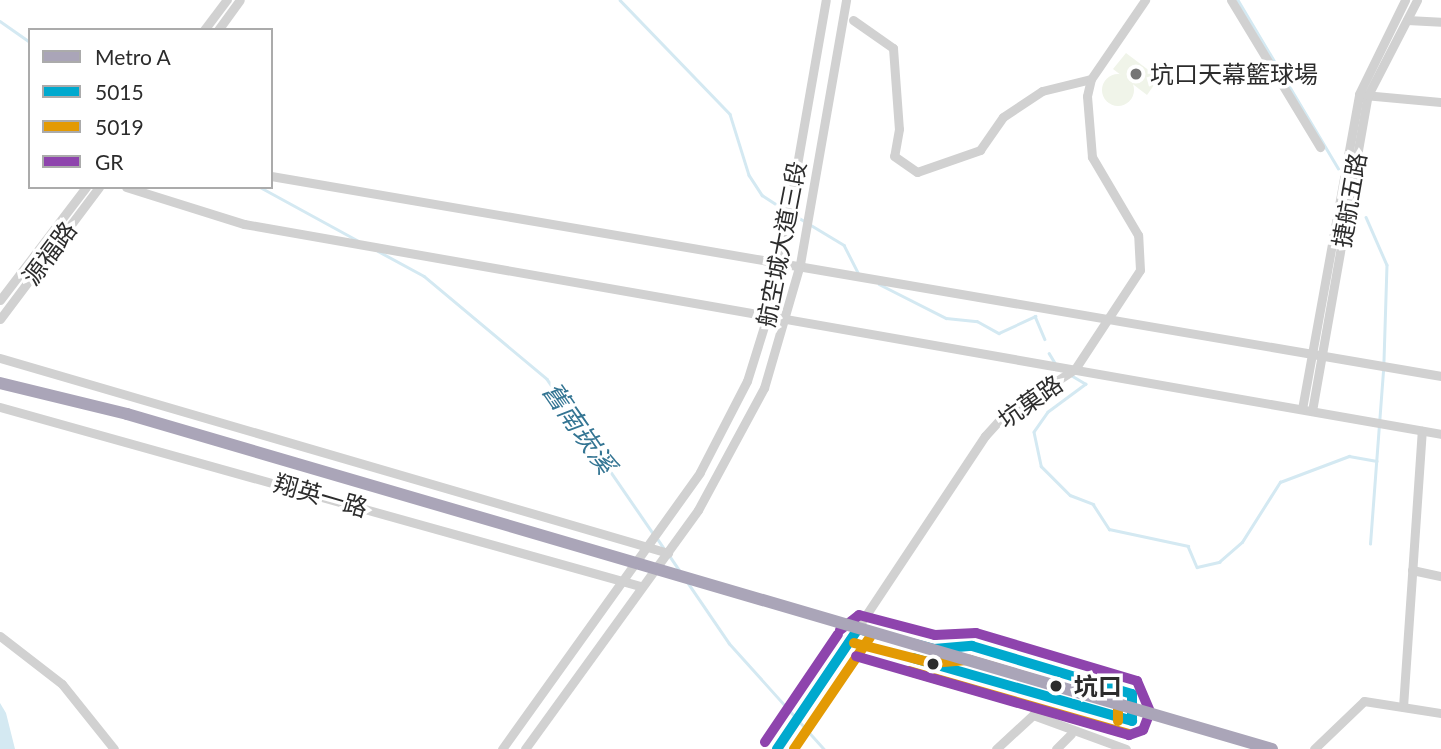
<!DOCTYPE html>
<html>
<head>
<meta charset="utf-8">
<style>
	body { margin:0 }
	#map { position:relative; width:1441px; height:749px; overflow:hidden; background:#fff; font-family:Lato,"Noto Sans TC",sans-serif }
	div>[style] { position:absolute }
	.green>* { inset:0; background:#f0f4e9 }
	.round { border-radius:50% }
	.water>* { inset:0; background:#d4e9f2 }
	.stream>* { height:2.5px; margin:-1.25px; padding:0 1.25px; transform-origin:1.25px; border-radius:1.25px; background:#d4e9f2 }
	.minor>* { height:9px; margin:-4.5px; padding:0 4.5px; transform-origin:4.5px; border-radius:4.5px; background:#d1d1d1 }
	.bus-1>* { height:10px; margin:-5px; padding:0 5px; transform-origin:5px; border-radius:5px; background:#00a9ce }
	.bus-2>* { height:10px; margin:-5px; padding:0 5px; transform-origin:5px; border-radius:5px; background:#e39a04 }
	.bus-3>* { height:10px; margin:-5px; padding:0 5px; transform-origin:5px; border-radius:5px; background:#8e44ad }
	.metro-1>* { height:12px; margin:-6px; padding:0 6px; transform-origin:6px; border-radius:6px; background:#aaa5b8 }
	.dots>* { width:19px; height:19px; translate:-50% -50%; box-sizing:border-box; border:4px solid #fff; border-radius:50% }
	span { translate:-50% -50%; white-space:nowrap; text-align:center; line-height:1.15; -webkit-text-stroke:7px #fff; paint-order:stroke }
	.poi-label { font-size:24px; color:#2c2c2c }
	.left { translate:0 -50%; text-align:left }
	.street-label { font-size:24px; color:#2c2c2c }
	.stop-label { font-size:24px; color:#2c2c2c; font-weight:700 }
	.water-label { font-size:26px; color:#347593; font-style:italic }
	.legend { position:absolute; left:28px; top:28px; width:245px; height:161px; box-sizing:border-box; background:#fff; border:2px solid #ababab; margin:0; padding:9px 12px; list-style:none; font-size:21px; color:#2c2c2c }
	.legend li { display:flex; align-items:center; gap:14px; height:35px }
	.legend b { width:35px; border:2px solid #ababab }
</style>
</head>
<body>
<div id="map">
	<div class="green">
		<div style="clip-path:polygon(1126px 53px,1159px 78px,1147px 95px,1113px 69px)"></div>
		<div class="round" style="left:1102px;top:74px;width:32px;height:32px"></div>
	</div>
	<div class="water">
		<div style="clip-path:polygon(0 703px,6px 713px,15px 749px,0 749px)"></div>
	</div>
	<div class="stream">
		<div style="left:620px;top:0;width:158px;rotate:46deg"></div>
		<div style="left:730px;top:114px;width:64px;rotate:72.7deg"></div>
		<div style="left:749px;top:175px;width:24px;rotate:57deg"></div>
		<div style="left:762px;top:195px;width:27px;rotate:33deg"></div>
		<div style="left:1238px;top:0;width:196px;rotate:59.2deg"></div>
		<div style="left:0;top:21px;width:37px;rotate:35deg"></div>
		<div style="left:260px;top:187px;width:111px;rotate:28.7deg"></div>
		<div style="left:791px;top:213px;width:62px;rotate:31.1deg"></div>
		<div style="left:844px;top:245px;width:31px;rotate:63deg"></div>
		<div style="left:1366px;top:217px;width:52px;rotate:66.4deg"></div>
		<div style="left:1387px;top:265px;width:98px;rotate:91.8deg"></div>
		<div style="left:378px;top:251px;width:52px;rotate:28.5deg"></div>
		<div style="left:424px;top:276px;width:160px;rotate:39.9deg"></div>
		<div style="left:547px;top:379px;width:187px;rotate:55.5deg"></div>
		<div style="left:879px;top:284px;width:75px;rotate:26.9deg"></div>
		<div style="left:946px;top:318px;width:31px;rotate:6deg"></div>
		<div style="left:977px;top:321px;width:25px;rotate:29deg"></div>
		<div style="left:999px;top:333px;width:40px;rotate:-25deg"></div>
		<div style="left:1035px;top:316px;width:25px;rotate:67deg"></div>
		<div style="left:1049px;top:353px;width:12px;rotate:59deg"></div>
		<div style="left:1071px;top:375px;width:17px;rotate:31deg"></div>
		<div style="left:1086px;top:384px;width:47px;rotate:143.6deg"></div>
		<div style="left:1048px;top:412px;width:24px;rotate:125deg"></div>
		<div style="left:1034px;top:432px;width:35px;rotate:78deg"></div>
		<div style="left:1041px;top:466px;width:41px;rotate:45deg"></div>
		<div style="left:1070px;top:495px;width:25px;rotate:21deg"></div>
		<div style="left:1093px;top:504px;width:30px;rotate:57deg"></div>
		<div style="left:1109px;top:529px;width:81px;rotate:12.1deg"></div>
		<div style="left:1188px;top:546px;width:23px;rotate:67deg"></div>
		<div style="left:1197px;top:567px;width:23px;rotate:-13deg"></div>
		<div style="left:1219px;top:562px;width:30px;rotate:-41deg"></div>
		<div style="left:1242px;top:542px;width:71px;rotate:-57.7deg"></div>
		<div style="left:1280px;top:482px;width:74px;rotate:-20.6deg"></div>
		<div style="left:1349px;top:456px;width:28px;rotate:10deg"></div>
		<div style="left:657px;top:538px;width:14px;rotate:56deg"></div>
		<div style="left:1370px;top:544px;width:174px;rotate:-85.7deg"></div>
		<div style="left:669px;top:555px;width:107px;rotate:55.7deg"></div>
		<div style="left:729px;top:643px;width:142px;rotate:48.1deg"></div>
	</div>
	<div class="minor">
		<div style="left:1231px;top:0;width:172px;rotate:58.8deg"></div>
		<div style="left:853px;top:20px;width:49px;rotate:35deg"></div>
		<div style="left:893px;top:48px;width:81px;rotate:85.8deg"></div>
		<div style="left:899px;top:129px;width:27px;rotate:100deg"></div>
		<div style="left:894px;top:156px;width:28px;rotate:35deg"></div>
		<div style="left:917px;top:172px;width:67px;rotate:-19.2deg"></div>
		<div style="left:980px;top:150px;width:40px;rotate:-55.1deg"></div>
		<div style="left:1003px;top:117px;width:47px;rotate:-33.7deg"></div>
		<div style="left:1042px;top:91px;width:50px;rotate:-13.8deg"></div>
		<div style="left:1407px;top:20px;width:34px;rotate:3deg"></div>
		<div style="left:204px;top:30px;width:38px;rotate:-53deg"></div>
		<div style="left:218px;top:30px;width:37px;rotate:-54deg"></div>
		<div style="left:1364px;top:95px;width:77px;rotate:5.2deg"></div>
		<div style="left:271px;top:176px;width:1187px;rotate:9.7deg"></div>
		<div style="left:126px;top:187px;width:124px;rotate:17.4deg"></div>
		<div style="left:244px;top:224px;width:1215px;rotate:9.95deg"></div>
		<div style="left:0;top:300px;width:142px;rotate:-52.7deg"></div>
		<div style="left:0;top:319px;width:165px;rotate:-53.1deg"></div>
		<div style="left:0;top:358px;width:696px;rotate:16.27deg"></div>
		<div style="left:0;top:407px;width:665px;rotate:15.63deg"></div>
		<div style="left:1302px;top:409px;width:320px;rotate:-79.7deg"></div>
		<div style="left:1359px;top:94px;width:105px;rotate:-63.9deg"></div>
		<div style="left:1312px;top:411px;width:321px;rotate:-80deg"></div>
		<div style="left:1368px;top:95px;width:107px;rotate:-62.7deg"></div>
		<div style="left:1412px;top:570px;width:30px;rotate:12deg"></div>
		<div style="left:0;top:636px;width:78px;rotate:37.7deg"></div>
		<div style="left:62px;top:684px;width:83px;rotate:51.3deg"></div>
		<div style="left:1403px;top:707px;width:277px;rotate:-86.1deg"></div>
		<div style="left:502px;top:749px;width:340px;rotate:-54.4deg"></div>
		<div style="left:700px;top:472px;width:102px;rotate:-62.7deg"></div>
		<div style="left:747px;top:381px;width:94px;rotate:-72.7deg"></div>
		<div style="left:775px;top:291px;width:295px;rotate:-80.1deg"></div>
		<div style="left:525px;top:749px;width:295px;rotate:-54.1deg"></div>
		<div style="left:698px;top:510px;width:139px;rotate:-61.6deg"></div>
		<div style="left:764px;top:388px;width:129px;rotate:-73.8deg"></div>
		<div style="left:800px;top:264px;width:268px;rotate:-80.1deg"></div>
		<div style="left:777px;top:749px;width:376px;rotate:-56.4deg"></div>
		<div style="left:985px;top:436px;width:27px;rotate:-48deg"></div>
		<div style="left:1003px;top:416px;width:86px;rotate:-33.1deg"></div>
		<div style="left:1075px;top:369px;width:118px;rotate:-56.7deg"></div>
		<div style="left:1140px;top:270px;width:35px;rotate:-93deg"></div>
		<div style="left:1138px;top:235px;width:91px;rotate:-120.5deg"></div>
		<div style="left:1092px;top:157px;width:61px;rotate:-94.7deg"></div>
		<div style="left:1087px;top:96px;width:17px;rotate:-77deg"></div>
		<div style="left:1091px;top:79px;width:96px;rotate:-55.6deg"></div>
		<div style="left:996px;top:749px;width:50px;rotate:-42.6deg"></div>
		<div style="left:1033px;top:715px;width:99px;rotate:20.1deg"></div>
		<div style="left:1056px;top:749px;width:21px;rotate:-45deg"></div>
		<div style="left:1314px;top:749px;width:69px;rotate:-43.8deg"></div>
		<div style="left:1364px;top:701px;width:78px;rotate:8.9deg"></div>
	</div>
	<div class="bus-1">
		<div style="left:858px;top:629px;width:79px;rotate:14.7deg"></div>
		<div style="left:934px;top:649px;width:38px;rotate:-5deg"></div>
		<div style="left:972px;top:646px;width:167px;rotate:16.7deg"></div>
		<div style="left:1132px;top:694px;width:27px;rotate:90deg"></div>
		<div style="left:913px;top:658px;width:228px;rotate:16deg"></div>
		<div style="left:777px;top:749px;width:145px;rotate:-56deg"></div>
	</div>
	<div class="bus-2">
		<div style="left:854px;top:643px;width:81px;rotate:14.4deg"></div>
		<div style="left:932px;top:663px;width:38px;rotate:-5deg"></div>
		<div style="left:970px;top:660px;width:154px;rotate:16.6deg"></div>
		<div style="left:1118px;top:704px;width:17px;rotate:90deg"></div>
		<div style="left:909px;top:671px;width:228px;rotate:16deg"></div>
		<div style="left:794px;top:749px;width:135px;rotate:-55.8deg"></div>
	</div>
	<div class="bus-3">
		<div style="left:840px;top:630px;width:24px;rotate:-38deg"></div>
		<div style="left:859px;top:615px;width:79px;rotate:14.7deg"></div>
		<div style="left:935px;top:635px;width:41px;rotate:-2.8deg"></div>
		<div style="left:976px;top:633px;width:168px;rotate:16.6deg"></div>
		<div style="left:1137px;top:681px;width:34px;rotate:67deg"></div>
		<div style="left:1150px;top:712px;width:19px;rotate:111deg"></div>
		<div style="left:1143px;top:730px;width:15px;rotate:160deg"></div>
		<div style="left:1129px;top:735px;width:284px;rotate:-163.9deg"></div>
		<div style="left:765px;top:742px;width:130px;rotate:-55.9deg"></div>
	</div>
	<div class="metro-1">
		<div style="left:0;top:383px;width:131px;rotate:13.7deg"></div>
		<div style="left:127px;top:414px;width:1193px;rotate:16.31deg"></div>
	</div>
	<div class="dots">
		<div style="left:1136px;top:74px;background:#767676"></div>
		<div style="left:933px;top:664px;background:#2c2c2c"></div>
		<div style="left:1056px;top:686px;background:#2c2c2c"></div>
	</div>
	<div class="poi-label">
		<span class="left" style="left:1150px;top:74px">坑口天幕籃球場</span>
	</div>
	<div class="street-label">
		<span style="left:1349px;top:200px;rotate:-80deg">捷航五路</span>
		<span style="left:781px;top:244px;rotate:-79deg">航空城大道三段</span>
		<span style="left:49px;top:253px;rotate:-53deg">源福路</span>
		<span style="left:1030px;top:401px;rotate:-35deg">坑菓路</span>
		<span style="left:321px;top:495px;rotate:16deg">翔英一路</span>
	</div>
	<div class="stop-label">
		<span class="left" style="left:1074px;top:686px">坑口</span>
	</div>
	<div class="water-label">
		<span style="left:579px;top:428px;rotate:55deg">舊南崁溪</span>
	</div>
	<ul class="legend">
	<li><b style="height:9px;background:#aaa5b8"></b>Metro A</li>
	<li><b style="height:9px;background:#00a9ce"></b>5015</li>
	<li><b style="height:9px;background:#e39a04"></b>5019</li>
	<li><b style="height:9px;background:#8e44ad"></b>GR</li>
	</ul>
</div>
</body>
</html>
